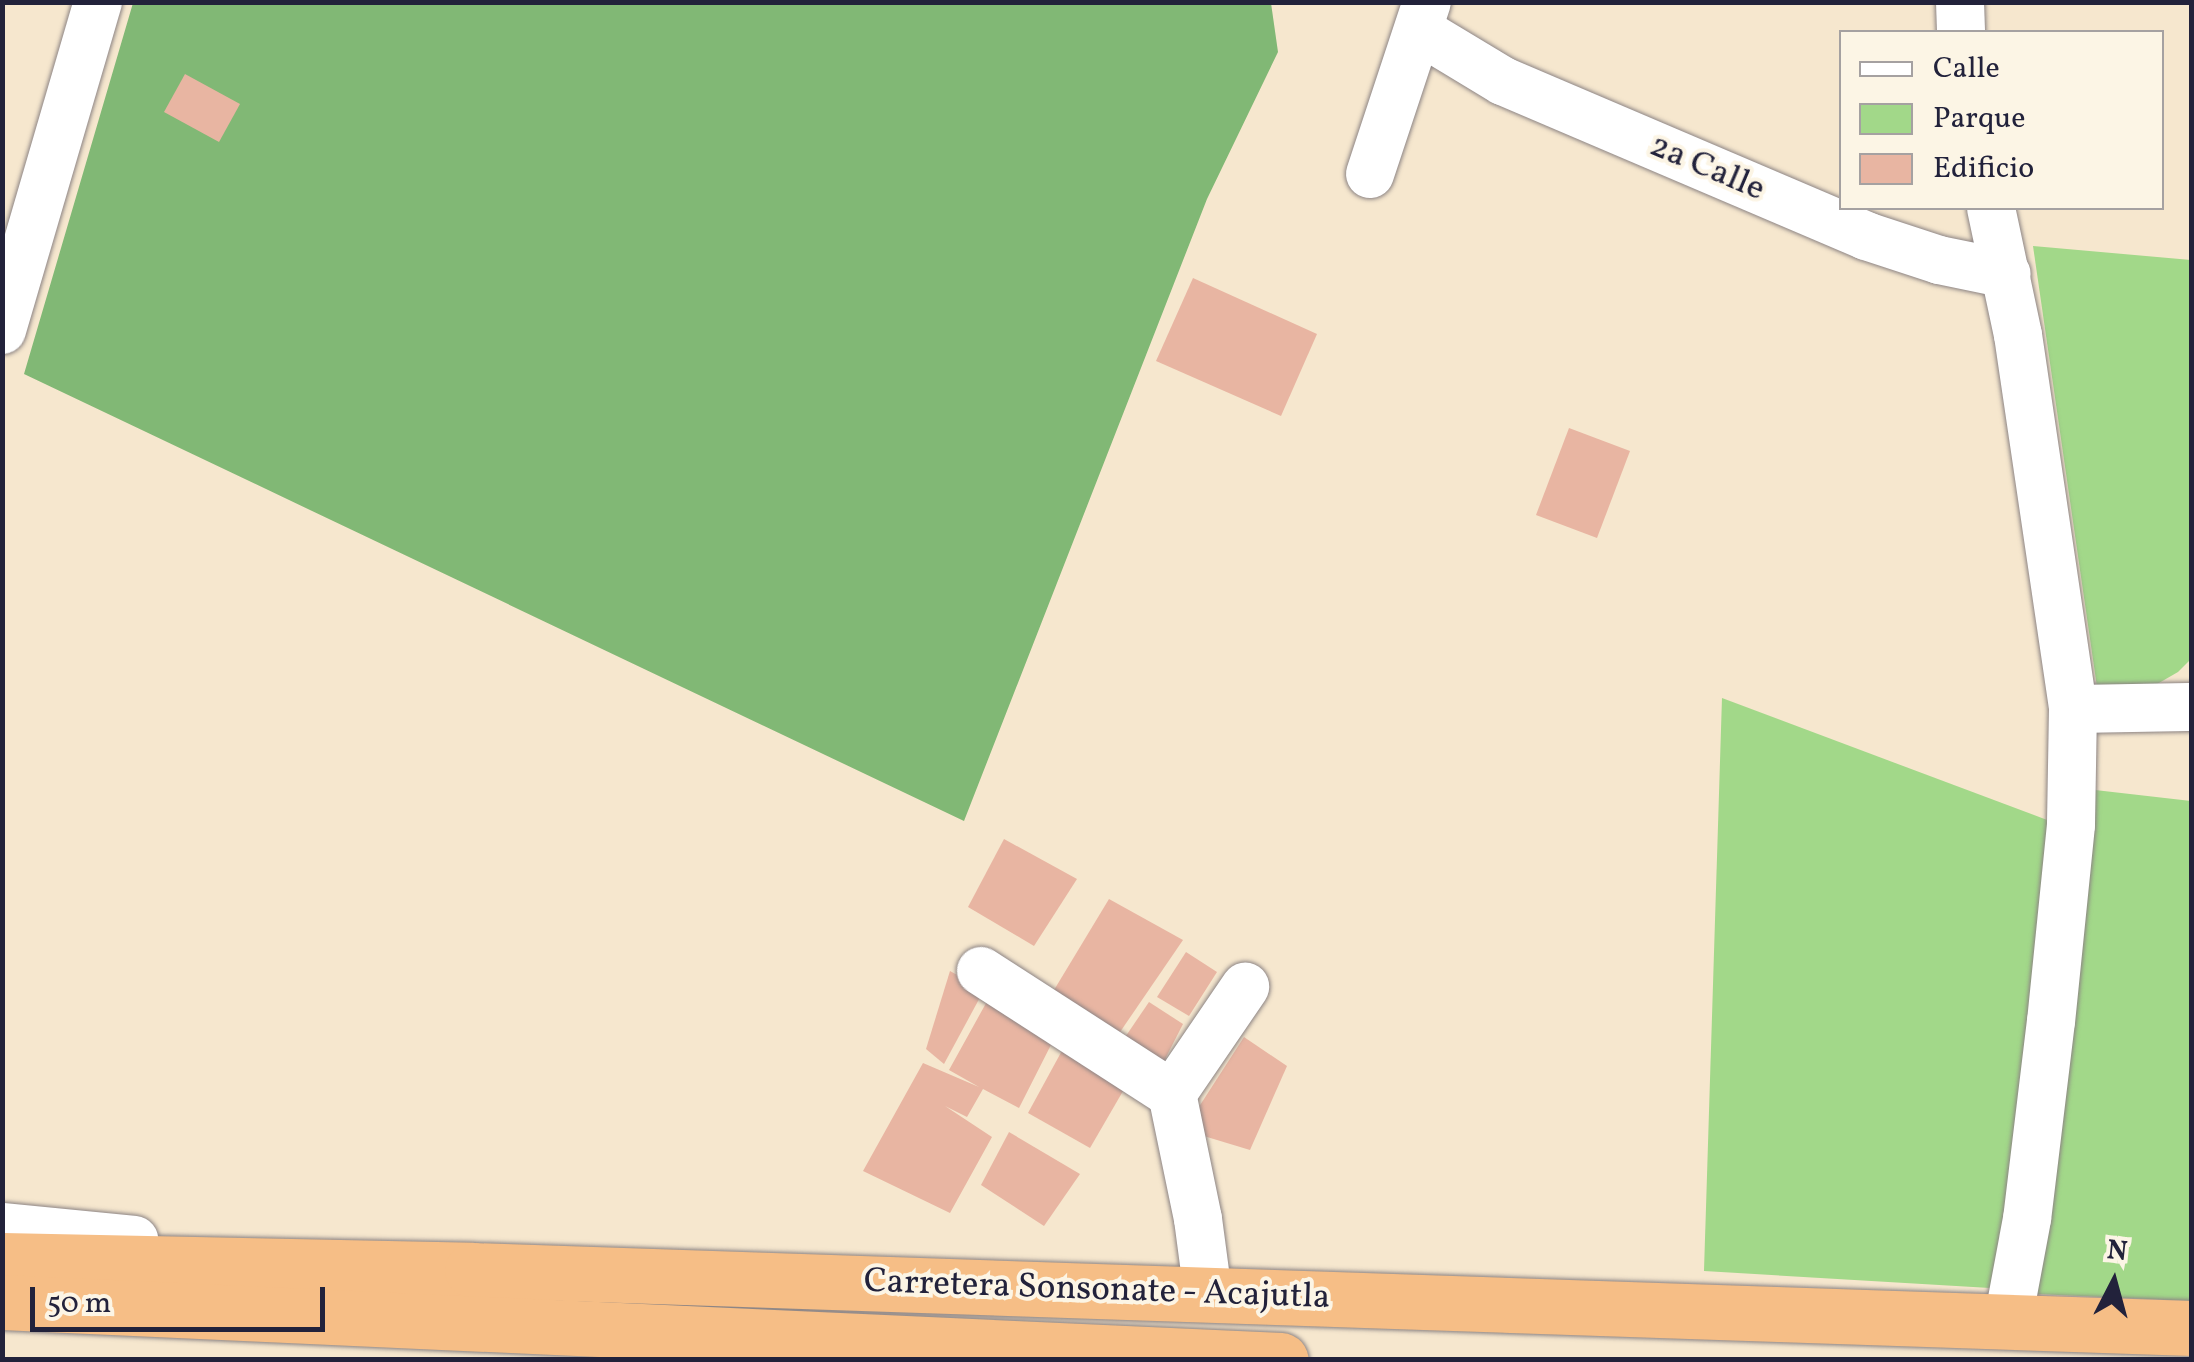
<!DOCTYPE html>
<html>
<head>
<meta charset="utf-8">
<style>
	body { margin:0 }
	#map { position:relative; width:2194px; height:1362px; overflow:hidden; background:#f6e7ce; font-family:Vollkorn,serif }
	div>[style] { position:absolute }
	.green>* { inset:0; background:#a2d889 }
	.forest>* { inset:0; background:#81b875 }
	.building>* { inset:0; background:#e8b5a2 }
	.roads { filter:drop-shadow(0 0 2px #8c8484) drop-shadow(0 0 2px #8c8484) }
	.minor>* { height:48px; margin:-24px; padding:0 24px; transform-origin:24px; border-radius:24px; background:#fff }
	.trunk>* { height:55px; margin:-27.5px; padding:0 27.5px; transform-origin:27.5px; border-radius:27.5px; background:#f6be86 }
	span { translate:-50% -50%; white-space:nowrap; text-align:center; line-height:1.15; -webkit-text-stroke:8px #fcf5e5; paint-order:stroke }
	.street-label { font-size:35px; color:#22223b }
	.frame { position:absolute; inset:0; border:5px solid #22223b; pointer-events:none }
	.legend { position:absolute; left:1839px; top:30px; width:325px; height:180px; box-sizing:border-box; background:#fcf5e5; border:2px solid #a5a1a1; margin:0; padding:12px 18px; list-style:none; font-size:30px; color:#22223b }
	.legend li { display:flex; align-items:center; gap:20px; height:50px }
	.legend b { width:50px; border:2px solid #a5a1a1 }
	.north { position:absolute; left:2064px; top:1232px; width:100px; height:100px; -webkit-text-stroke:8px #fcf5e5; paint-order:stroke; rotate:6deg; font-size:28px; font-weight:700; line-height:40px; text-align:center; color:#22223b }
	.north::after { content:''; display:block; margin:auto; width:35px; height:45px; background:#22223b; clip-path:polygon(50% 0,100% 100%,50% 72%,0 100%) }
	.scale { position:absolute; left:30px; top:1287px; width:295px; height:45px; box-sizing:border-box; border:5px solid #22223b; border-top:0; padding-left:12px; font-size:30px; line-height:35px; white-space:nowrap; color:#22223b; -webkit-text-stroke:8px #fcf5e5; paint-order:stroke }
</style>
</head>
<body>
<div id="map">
	<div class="green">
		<div style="clip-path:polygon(2033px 246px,2191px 260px,2191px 659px,2178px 672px,2145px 691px,2098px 694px)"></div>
		<div style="clip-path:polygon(1722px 698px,2063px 826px,2007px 1274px,1990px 1288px,1704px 1271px)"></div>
		<div style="clip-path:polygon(2095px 790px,2191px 801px,2191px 1301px,2036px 1294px)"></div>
	</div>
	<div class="forest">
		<div style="clip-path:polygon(133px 3px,1271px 3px,1278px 52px,1207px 199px,964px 821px,24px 374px)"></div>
	</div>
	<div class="building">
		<div style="clip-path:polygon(185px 74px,240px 104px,219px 142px,164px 112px)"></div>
		<div style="clip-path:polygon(1193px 278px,1317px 334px,1281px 416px,1156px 361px)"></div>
		<div style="clip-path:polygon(1569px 428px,1630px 451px,1597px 538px,1536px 515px)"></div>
		<div style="clip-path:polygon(1004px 839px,1077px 879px,1034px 946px,968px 907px)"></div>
		<div style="clip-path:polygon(1109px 899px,1183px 940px,1118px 1035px,1051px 995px)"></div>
		<div style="clip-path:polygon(1186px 952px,1217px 972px,1189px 1016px,1157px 997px)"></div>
		<div style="clip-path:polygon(950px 971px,984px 990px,944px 1064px,926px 1049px)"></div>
		<div style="clip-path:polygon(990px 996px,1056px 1035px,1019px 1108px,983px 1089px,967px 1117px,945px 1106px,992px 1137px,950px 1213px,863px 1171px,923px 1063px,979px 1087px,949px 1070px)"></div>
		<div style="clip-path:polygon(1149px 1002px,1183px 1024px,1157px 1075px,1115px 1052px)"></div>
		<div style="clip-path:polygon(1244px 1037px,1287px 1066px,1250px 1150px,1184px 1130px)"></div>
		<div style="clip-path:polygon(1064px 1047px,1130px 1079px,1090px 1148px,1028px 1113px)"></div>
		<div style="clip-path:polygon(1009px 1132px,1080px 1174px,1044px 1226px,981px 1185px)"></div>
	</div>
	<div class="roads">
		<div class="minor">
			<div style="left:1960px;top:2px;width:30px;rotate:88deg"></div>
			<div style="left:1420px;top:31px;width:97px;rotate:31.1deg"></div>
			<div style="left:1503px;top:81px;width:395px;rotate:23.1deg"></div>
			<div style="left:1866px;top:236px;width:77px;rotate:18.2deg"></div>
			<div style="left:1939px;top:260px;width:69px;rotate:11.6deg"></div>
			<div style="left:1370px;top:174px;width:181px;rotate:-71.7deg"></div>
			<div style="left:1991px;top:208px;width:130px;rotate:78deg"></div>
			<div style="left:2018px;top:335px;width:378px;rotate:81.6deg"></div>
			<div style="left:2073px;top:709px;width:116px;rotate:91deg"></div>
			<div style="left:2071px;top:825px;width:197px;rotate:95.8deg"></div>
			<div style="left:2051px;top:1021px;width:199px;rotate:96.9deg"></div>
			<div style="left:2027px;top:1219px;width:104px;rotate:100.6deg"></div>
			<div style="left:2px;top:330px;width:342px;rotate:-73.7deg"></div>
			<div style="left:2073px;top:709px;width:119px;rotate:-1deg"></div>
			<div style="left:981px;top:971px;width:227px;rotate:32.8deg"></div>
			<div style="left:2px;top:1227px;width:133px;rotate:5.6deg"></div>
			<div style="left:1208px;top:1294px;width:76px;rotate:-97.6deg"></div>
			<div style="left:1198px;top:1219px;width:128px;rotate:-101.7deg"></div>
			<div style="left:1172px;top:1094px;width:130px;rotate:-55.7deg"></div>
		</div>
		<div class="trunk">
			<div style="left:2px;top:1260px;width:470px;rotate:1.2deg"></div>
			<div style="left:472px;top:1270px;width:1721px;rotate:1.93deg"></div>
			<div style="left:2px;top:1302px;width:1280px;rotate:2.6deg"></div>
		</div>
	</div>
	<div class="street-label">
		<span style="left:1707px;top:168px;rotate:23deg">2a Calle</span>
		<span style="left:1097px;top:1290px;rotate:2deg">Carretera Sonsonate - Acajutla</span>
	</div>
	<div class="frame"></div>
	<ul class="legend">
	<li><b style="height:12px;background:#fff"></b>Calle</li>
	<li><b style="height:28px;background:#a2d889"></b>Parque</li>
	<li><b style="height:28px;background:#e8b5a2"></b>Edificio</li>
	</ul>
	<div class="north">N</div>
	<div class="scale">50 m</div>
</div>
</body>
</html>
